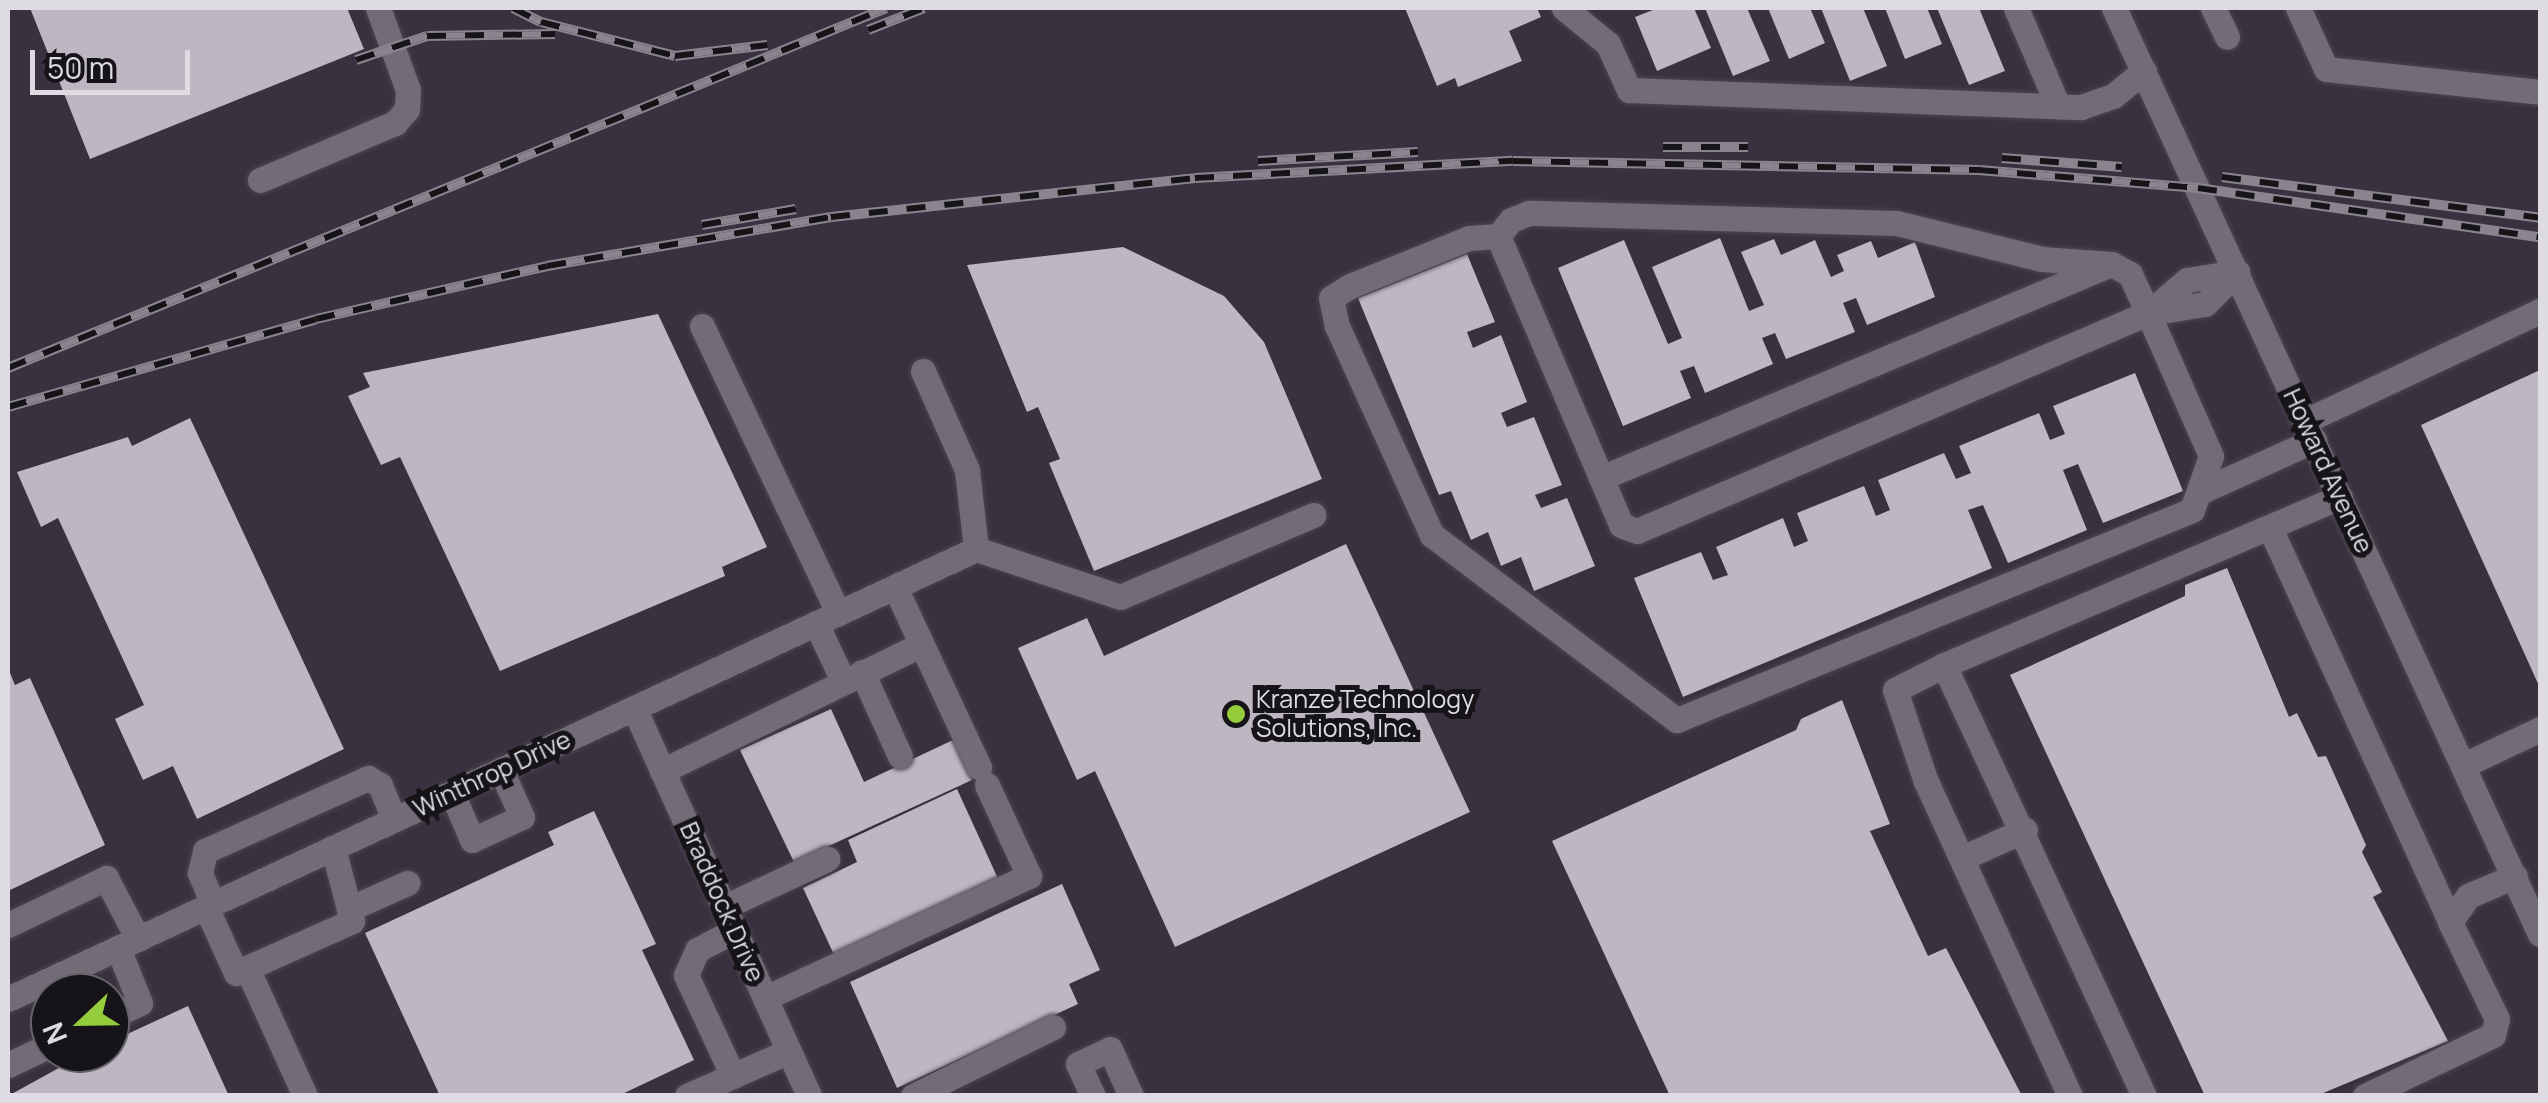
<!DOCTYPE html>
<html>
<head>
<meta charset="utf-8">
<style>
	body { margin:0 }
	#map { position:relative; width:2548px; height:1103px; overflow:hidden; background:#2f2a34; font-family:Manrope,sans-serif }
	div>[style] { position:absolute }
	.built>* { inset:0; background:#393140 }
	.building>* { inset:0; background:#bdb7c4 }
	.roads { filter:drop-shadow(0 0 2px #4b464f) drop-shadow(0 0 2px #4b464f) }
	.minor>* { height:25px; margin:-12.5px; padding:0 12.5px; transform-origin:12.5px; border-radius:12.5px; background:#726c78 }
	.rail>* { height:10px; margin-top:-5px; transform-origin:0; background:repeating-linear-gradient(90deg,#161418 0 19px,#89848d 0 38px); box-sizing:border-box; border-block:2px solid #89848d }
	.dots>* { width:28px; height:28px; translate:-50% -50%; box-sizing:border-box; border:5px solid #161418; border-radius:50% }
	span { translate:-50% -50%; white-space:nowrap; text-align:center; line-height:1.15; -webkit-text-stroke:10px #161418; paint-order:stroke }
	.street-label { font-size:25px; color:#dfdbe2 }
	.poi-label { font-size:25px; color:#dfdbe2 }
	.left { translate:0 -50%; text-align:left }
	.frame { position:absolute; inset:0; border:10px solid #dfdbe2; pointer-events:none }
	.north { position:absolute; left:30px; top:973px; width:100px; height:100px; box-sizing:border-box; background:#161418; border:2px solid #666469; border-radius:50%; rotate:248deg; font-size:28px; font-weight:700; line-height:40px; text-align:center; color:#dfdbe2 }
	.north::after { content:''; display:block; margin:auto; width:35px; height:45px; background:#94cc3c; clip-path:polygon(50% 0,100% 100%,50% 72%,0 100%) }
	.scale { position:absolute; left:30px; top:50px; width:160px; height:45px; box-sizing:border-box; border:5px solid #dfdbe2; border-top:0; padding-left:12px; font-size:30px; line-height:35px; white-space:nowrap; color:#dfdbe2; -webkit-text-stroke:8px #161418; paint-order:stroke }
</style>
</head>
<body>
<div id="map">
	<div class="built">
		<div style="clip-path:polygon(evenodd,8px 8px,2540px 8px,2540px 1095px,8px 1095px,8px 8px,50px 993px,110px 993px,110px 1053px,50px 1053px,50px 993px)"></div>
	</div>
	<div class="building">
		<div style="clip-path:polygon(30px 8px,347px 8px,364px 49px,90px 159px)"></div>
		<div style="clip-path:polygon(1405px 8px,1537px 8px,1541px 17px,1509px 31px,1522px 61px,1458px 87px,1455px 78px,1437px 86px)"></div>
		<div style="clip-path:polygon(1658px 8px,1694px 8px,1711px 48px,1657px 71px,1635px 17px)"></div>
		<div style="clip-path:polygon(1705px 8px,1747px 8px,1770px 61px,1733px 76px)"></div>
		<div style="clip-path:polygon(1768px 8px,1810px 8px,1825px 43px,1789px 59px)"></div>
		<div style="clip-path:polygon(1821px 8px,1863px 8px,1887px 66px,1850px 81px)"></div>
		<div style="clip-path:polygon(1885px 8px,1927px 8px,1942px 44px,1905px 59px)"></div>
		<div style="clip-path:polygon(1937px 8px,1979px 8px,2005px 71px,1969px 85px)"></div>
		<div style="clip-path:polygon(1720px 238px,1749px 311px,1764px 305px,1741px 252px,1774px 239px,1781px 255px,1815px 240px,1831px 277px,1844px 271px,1837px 255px,1871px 241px,1878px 258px,1915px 242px,1935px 297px,1867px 325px,1856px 298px,1843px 303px,1855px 332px,1786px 359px,1775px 333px,1762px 338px,1773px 364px,1705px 393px,1694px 366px,1680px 371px,1691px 398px,1623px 426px,1558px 268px,1624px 240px,1668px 344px,1682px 338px,1652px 267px)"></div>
		<div style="clip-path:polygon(1123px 247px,1224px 296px,1264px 342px,1322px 479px,1094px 571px,1049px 463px,1060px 459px,1038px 407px,1027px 412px,967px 265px)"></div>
		<div style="clip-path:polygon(1467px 254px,1495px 322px,1467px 332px,1473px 348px,1501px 335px,1527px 402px,1501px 413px,1507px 427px,1534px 417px,1562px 485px,1535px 495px,1541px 508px,1567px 498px,1595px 566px,1534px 591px,1521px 557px,1501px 566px,1488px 532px,1471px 540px,1451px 491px,1439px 495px,1358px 298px)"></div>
		<div style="clip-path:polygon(658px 314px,767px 547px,722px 567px,725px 576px,500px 671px,400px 457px,381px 465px,348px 396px,370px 387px,363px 373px)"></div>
		<div style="clip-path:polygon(2540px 370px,2540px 688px,2421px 425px)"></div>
		<div style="clip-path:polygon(2135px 373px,2183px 491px,2103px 523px,2078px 464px,2063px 470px,2087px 530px,2008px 563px,1983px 505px,1968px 510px,1992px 568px,1683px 697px,1634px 578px,1701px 552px,1713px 580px,1728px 575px,1716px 547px,1783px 518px,1794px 547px,1808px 541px,1797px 513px,1864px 486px,1876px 516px,1890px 510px,1878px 480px,1944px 453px,1956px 479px,1971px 473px,1959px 446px,2039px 413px,2050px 440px,2065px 434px,2053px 406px)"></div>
		<div style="clip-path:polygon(190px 418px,344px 749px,197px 819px,173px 766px,143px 780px,115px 719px,144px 705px,58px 518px,41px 527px,17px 472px,128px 437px,132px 446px)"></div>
		<div style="clip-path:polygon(1346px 544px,1470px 812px,1175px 947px,1095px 771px,1077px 780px,1018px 648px,1087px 618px,1104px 656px)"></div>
		<div style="clip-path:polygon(2227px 568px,2289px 717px,2297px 713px,2318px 757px,2326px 756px,2366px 845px,2362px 852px,2382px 892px,2373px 897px,2448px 1041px,2316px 1096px,2205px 1096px,2010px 675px,2185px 596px,2185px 585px)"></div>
		<div style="clip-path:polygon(8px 668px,15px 685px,30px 678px,105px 845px,8px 891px)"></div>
		<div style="clip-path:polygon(1842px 700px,1890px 824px,1870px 831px,1928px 956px,1946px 948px,2022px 1096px,1670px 1096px,1552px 841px,1796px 730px,1801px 719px)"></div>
		<div style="clip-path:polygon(831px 709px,864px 782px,953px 740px,972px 780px,794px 862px,740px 750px)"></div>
		<div style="clip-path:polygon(957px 789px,1000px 883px,836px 959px,803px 888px,857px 862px,848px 840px)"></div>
		<div style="clip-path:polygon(594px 811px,656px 944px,642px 950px,694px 1060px,618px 1096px,440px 1096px,365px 933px,554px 845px,548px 832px)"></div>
		<div style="clip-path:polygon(1062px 884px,1100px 970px,1069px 984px,1078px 1004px,897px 1088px,850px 982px)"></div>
		<div style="clip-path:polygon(188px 1006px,229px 1096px,8px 1096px,86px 1053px,110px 1053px,110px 1042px)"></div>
	</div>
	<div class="roads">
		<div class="minor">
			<div style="left:1564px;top:8px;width:57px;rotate:39.3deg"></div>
			<div style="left:1608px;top:44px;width:51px;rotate:65.5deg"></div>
			<div style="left:1629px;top:90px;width:452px;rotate:2.2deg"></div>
			<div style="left:2081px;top:107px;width:34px;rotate:-19deg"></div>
			<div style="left:2113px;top:96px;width:40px;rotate:-39deg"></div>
			<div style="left:2016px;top:8px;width:107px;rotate:66.8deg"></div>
			<div style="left:2114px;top:8px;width:1019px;rotate:65.3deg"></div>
			<div style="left:2213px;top:8px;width:32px;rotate:64deg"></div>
			<div style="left:2298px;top:8px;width:67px;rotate:65.3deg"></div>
			<div style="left:2326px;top:69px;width:215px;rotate:6.1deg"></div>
			<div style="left:260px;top:180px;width:147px;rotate:-22.9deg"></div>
			<div style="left:395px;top:123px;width:18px;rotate:-49deg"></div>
			<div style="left:407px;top:109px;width:19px;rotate:-87deg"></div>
			<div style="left:408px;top:90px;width:87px;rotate:-110.1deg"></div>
			<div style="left:1498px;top:236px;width:29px;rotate:176deg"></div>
			<div style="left:1469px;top:238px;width:128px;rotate:158deg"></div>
			<div style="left:1350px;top:286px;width:22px;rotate:148deg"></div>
			<div style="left:1331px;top:298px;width:29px;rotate:78deg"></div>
			<div style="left:1337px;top:326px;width:230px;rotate:65.6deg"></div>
			<div style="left:1432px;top:535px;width:307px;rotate:37.1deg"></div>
			<div style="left:1677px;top:720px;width:556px;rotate:-22.18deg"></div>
			<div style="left:2192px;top:510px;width:57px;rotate:-70.6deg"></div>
			<div style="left:2211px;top:456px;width:156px;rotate:-113.8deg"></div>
			<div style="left:2148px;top:313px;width:43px;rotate:-114.8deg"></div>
			<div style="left:2130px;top:274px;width:21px;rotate:-152deg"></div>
			<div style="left:2111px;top:264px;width:69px;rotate:-175.9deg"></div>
			<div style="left:2042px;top:259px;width:150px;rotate:-166.1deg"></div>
			<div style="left:1896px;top:223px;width:367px;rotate:-178.4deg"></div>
			<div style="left:1529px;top:213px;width:19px;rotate:159deg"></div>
			<div style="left:1511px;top:220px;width:21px;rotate:129deg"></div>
			<div style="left:1498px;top:236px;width:314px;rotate:66.9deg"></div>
			<div style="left:1621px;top:525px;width:17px;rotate:21deg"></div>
			<div style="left:1637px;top:531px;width:556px;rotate:-23.1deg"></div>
			<div style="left:2237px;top:272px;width:45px;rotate:135deg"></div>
			<div style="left:2205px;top:304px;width:58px;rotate:171deg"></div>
			<div style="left:2148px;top:313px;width:51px;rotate:-40.2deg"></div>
			<div style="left:2187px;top:280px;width:51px;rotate:-9.1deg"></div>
			<div style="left:702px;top:326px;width:318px;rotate:64.6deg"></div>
			<div style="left:923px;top:371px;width:108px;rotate:66deg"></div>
			<div style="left:967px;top:470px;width:80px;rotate:83.5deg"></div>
			<div style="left:2305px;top:421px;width:259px;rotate:-25.1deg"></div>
			<div style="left:1601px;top:478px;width:545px;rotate:-22.76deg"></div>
			<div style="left:2204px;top:490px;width:121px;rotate:-24.4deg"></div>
			<div style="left:2270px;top:528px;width:433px;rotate:65.4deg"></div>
			<div style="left:976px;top:549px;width:152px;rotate:18.4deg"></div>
			<div style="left:1120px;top:597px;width:210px;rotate:-23deg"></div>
			<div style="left:895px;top:587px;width:199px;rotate:65deg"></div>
			<div style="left:816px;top:623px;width:64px;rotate:65deg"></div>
			<div style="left:1944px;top:665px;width:430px;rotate:-23deg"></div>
			<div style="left:862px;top:672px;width:92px;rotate:65.7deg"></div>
			<div style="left:634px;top:708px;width:426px;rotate:65.7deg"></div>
			<div style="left:2464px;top:765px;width:84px;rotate:-25.3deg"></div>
			<div style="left:662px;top:771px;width:289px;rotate:-26deg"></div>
			<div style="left:452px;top:793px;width:51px;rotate:66.9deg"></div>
			<div style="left:472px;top:840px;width:55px;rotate:-24.7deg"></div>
			<div style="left:522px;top:817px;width:51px;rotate:-114.1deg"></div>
			<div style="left:333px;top:848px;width:63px;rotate:75.3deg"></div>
			<div style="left:1962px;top:858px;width:69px;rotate:-24deg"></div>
			<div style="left:213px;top:904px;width:34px;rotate:-113deg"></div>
			<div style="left:200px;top:873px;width:23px;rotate:-77deg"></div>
			<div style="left:205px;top:851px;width:179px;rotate:-24.1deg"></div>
			<div style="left:368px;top:778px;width:14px;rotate:30deg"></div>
			<div style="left:380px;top:785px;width:37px;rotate:68deg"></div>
			<div style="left:206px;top:907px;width:72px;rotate:65.6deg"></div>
			<div style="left:236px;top:973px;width:12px;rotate:-24deg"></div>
			<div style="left:247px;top:968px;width:141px;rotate:65.6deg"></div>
			<div style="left:724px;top:907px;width:114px;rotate:-25deg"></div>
			<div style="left:8px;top:925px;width:109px;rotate:-25.6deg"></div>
			<div style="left:106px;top:878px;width:69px;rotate:62.3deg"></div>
			<div style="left:247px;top:968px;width:115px;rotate:-24.1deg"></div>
			<div style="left:352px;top:921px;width:12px;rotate:-104deg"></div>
			<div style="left:349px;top:909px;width:64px;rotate:-24.1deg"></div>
			<div style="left:765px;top:998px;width:291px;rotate:-24.8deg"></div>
			<div style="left:1029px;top:876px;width:100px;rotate:-114.8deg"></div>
			<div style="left:8px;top:999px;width:1067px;rotate:-24.93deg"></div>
			<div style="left:110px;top:1017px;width:33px;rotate:-25deg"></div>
			<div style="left:140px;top:1003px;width:59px;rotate:-111.8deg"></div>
			<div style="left:8px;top:1065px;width:47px;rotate:-25.5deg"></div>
			<div style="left:733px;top:1076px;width:111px;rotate:-115deg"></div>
			<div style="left:686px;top:975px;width:27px;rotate:-66deg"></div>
			<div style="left:697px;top:950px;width:43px;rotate:-27.8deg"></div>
			<div style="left:687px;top:1096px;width:111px;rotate:-23.8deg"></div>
			<div style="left:913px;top:1096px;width:156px;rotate:-26.2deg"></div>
			<div style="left:1093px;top:1096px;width:35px;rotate:-115deg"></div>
			<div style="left:1078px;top:1064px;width:35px;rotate:-25deg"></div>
			<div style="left:1110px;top:1049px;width:51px;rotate:65.9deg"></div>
			<div style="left:2070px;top:1096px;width:345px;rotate:-114.6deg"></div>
			<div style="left:1926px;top:782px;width:97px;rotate:-108.6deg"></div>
			<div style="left:1895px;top:690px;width:55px;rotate:-27deg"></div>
			<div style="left:1944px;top:665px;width:475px;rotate:65.1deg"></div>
			<div style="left:2365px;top:1096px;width:142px;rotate:-25.5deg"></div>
			<div style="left:2493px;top:1035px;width:16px;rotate:-76deg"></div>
			<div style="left:2497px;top:1019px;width:108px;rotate:-115.9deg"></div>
			<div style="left:2450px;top:922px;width:32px;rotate:-55deg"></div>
			<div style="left:2468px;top:896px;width:51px;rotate:-23.1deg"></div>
		</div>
	</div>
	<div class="rail">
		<div style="left:513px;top:8px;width:31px;rotate:27deg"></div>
		<div style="left:541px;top:22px;width:138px;rotate:14.2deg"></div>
		<div style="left:675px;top:56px;width:93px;rotate:-6.8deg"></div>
		<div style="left:868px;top:30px;width:60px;rotate:-21.4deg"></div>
		<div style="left:356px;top:60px;width:75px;rotate:-18.7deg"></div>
		<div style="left:427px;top:36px;width:128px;rotate:-0.9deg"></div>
		<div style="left:1663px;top:147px;width:85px"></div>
		<div style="left:2002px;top:158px;width:120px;rotate:4.3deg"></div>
		<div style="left:1258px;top:161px;width:160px;rotate:-3.2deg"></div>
		<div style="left:2222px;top:177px;width:321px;rotate:7.3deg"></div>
		<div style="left:702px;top:225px;width:95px;rotate:-9.7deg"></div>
		<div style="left:8px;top:368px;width:949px;rotate:-22.29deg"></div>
		<div style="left:8px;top:407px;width:320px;rotate:-15.9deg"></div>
		<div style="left:316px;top:319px;width:237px;rotate:-12.9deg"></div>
		<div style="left:547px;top:266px;width:288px;rotate:-9.8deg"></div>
		<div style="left:831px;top:217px;width:366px;rotate:-6.1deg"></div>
		<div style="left:1195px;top:178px;width:318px;rotate:-3.1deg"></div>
		<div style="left:1513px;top:161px;width:466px;rotate:1.1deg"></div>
		<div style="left:1979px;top:170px;width:220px;rotate:4.7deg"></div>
		<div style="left:2198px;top:188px;width:345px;rotate:8.2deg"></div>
	</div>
	<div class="dots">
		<div style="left:1236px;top:714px;background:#94cc3c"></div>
	</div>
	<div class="street-label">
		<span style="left:2328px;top:471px;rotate:65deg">Howard Avenue</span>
		<span style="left:492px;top:774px;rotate:-25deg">Winthrop Drive</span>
		<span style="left:722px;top:902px;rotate:66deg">Braddock Drive</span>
	</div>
	<div class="poi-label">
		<span class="left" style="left:1256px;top:714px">Kranze Technology<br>Solutions, Inc.</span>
	</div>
	<div class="frame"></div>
	<div class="north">N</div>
	<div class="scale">50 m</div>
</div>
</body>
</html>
